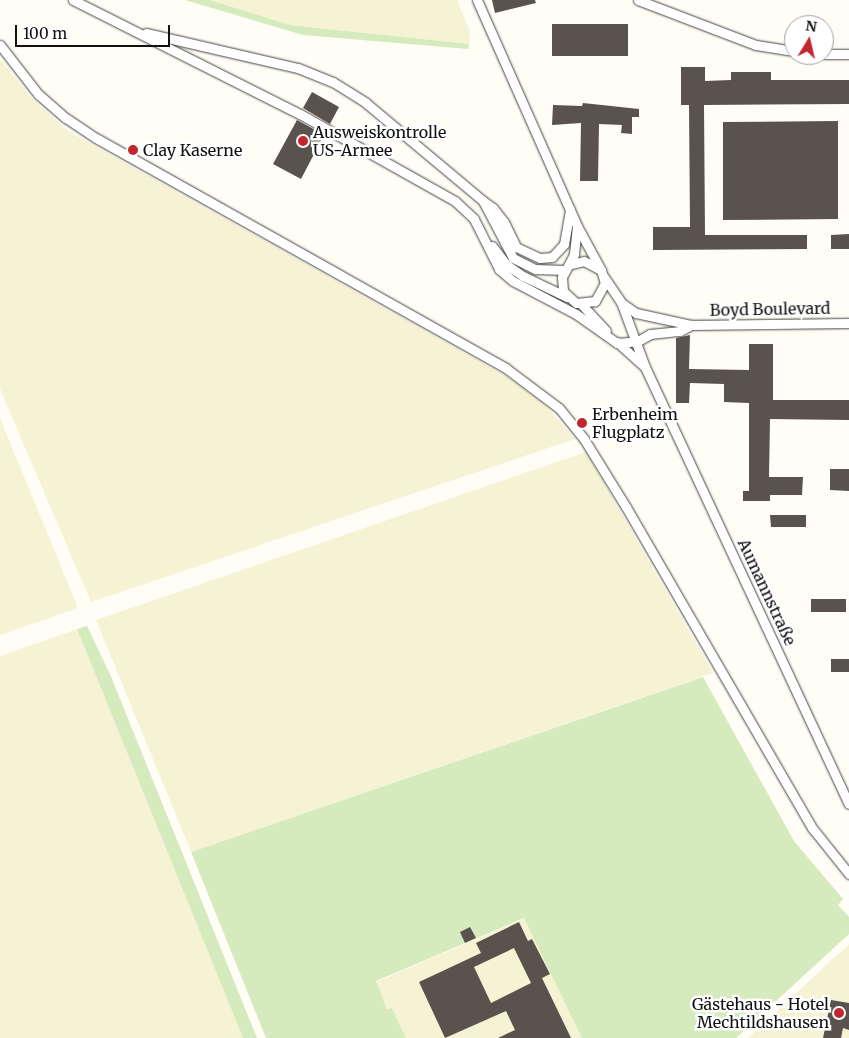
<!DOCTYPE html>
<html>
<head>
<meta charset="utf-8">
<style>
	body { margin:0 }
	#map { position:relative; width:849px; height:1038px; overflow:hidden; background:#fffdf5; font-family:Merriweather,serif }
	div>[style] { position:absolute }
	.farmland>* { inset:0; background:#f6f3d4 }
	.green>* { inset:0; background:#d5ebbd }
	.building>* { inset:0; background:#5a524d }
	.roads { filter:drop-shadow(0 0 1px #444) drop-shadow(0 0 1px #444) }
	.street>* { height:9px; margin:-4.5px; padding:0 4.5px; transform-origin:4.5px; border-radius:4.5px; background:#fff }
	.dots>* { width:14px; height:14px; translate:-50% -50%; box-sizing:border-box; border:2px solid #fff; border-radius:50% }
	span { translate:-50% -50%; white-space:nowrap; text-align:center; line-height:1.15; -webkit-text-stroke:5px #fff; paint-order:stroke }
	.poi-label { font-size:16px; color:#111 }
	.left { translate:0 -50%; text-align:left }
	.right { translate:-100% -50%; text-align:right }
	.street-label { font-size:16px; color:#111 }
	.north { position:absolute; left:784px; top:15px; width:50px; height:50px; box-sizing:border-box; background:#fff; border:1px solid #a0a0a0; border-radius:50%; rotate:9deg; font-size:14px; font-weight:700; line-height:20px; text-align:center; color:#111 }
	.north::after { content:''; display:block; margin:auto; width:18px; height:22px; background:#c4262e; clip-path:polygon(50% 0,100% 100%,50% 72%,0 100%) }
	.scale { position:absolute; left:15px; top:25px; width:155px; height:22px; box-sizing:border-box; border:2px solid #111; border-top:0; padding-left:6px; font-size:15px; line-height:18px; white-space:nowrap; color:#111; -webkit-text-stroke:4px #fff; paint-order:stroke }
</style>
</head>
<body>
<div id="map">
	<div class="farmland">
		<div style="clip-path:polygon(210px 0,457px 0,470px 31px,469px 44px,290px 25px)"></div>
		<div style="clip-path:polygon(0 59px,32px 99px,68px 131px,506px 376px,544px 404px,575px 439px,91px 602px,0 389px)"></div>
		<div style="clip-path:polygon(0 418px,78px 608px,0 635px)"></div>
		<div style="clip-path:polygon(586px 452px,713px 673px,191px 852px,96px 620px)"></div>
		<div style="clip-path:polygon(77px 629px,129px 756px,243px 1038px,0 1038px,0 656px)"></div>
		<div style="clip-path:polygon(525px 918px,582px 1038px,406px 1038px,392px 1008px,387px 1009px,376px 982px)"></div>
		<div style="clip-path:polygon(849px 944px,849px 1038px,748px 1038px)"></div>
	</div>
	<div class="green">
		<div style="clip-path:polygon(185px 0,210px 0,290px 25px,469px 44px,468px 49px,303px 35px)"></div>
		<div style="clip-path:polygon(87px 626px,110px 674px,257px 1038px,243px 1038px,77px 629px)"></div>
		<div style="clip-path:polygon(703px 677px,794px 841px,843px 899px,838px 905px,849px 917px,849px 934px,736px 1038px,582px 1038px,524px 918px,376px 981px,387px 1009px,392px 1008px,406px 1038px,266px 1038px,191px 852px)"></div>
	</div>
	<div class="building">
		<div style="clip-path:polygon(492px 0,535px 0,536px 3px,495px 13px)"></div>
		<div style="clip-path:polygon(552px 24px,628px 24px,628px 56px,552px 56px)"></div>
		<div style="clip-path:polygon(681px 67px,705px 67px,705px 81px,731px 80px,731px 72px,771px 72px,771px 80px,849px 80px,849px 104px,704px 105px,705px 235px,807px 235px,807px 249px,653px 250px,653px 227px,690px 227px,689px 105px,681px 105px)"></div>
		<div style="clip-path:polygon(312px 92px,339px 107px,330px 124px,303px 108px)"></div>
		<div style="clip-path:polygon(583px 103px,639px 109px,639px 117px,632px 117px,632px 134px,621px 133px,622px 125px,599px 124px,598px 181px,580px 181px,581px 123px,552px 125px,553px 105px,582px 106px)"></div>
		<div style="clip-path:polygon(297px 120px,324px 135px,301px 179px,273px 164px)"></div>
		<div style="clip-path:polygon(838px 121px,838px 219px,723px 220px,723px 122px)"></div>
		<div style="clip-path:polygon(849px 234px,849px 249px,831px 249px,831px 235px)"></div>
		<div style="clip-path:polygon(690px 335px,689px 369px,749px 370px,749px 344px,773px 344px,773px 400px,849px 400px,849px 420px,770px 419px,769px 477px,803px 477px,802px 495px,770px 495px,770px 501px,743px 501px,743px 491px,749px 491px,749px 403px,724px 402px,724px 384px,690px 383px,689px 403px,676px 403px,676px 338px)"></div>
		<div style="clip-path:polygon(830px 469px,849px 469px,849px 491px,830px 490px)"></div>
		<div style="clip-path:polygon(770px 515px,806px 515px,806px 527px,771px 527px)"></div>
		<div style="clip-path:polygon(811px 599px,846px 599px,846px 612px,811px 612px)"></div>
		<div style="clip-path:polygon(831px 659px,849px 659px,849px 672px,831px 672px)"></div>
		<div style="clip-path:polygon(evenodd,519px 922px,528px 941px,532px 939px,550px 974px,542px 978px,571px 1038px,498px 1038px,515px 1030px,506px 1011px,445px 1038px,419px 982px,481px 953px,476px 943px,519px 922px,514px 948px,531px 983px,491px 1003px,474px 967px,514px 948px)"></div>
		<div style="clip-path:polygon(470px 927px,476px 938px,465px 943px,460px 932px)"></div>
		<div style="clip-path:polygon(831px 1000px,849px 1003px,849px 1030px,843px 1028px,841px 1038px,823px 1038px)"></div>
	</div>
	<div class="roads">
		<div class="street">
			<div style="left:73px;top:0;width:254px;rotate:26.7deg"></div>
			<div style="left:300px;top:114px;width:178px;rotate:29.3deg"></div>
			<div style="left:455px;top:201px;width:26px;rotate:43deg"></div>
			<div style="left:474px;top:219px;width:56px;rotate:63.4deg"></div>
			<div style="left:499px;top:269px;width:18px;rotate:41deg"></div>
			<div style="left:513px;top:281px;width:71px;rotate:27.6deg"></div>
			<div style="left:576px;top:314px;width:50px;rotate:35.3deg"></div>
			<div style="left:617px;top:343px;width:21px;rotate:-5deg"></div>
			<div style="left:638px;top:341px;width:14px;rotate:-30deg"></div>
			<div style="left:650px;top:334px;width:30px;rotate:-6deg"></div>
			<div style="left:680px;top:331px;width:13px;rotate:-29deg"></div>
			<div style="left:477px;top:0;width:247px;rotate:66.1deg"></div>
			<div style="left:577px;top:226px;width:50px;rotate:61.4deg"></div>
			<div style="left:638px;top:0;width:126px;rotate:20.9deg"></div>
			<div style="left:756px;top:45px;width:38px;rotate:9deg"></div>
			<div style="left:146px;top:33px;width:156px;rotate:13deg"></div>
			<div style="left:298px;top:68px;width:38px;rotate:22deg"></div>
			<div style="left:333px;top:82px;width:39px;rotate:32deg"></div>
			<div style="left:366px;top:103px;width:153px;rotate:39.9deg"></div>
			<div style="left:483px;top:201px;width:64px;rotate:62.2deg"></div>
			<div style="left:513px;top:258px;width:25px;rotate:27deg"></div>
			<div style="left:535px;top:269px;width:30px;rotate:2deg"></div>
			<div style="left:0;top:45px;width:62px;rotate:52.2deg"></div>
			<div style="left:38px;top:94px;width:37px;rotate:41deg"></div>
			<div style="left:66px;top:118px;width:36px;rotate:34deg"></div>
			<div style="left:96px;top:138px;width:471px;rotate:29.3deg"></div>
			<div style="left:507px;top:369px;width:65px;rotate:36.9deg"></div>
			<div style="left:559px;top:408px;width:40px;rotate:51deg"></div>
			<div style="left:584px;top:439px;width:80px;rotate:58.3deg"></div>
			<div style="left:626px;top:507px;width:372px;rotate:59.9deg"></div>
			<div style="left:813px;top:829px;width:58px;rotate:51.3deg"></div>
			<div style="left:824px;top:54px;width:25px"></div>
			<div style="left:483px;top:201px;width:12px;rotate:35deg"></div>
			<div style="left:493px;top:208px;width:18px;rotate:52deg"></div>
			<div style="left:504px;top:222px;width:28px;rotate:64deg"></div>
			<div style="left:516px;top:247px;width:26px;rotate:25deg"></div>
			<div style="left:540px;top:258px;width:12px;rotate:-5deg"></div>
			<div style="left:552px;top:257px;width:18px;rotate:-47deg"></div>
			<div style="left:564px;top:244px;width:35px;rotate:-80deg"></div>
			<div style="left:492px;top:246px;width:24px;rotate:52deg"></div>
			<div style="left:507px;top:265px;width:19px;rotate:35deg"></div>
			<div style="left:523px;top:276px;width:49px;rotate:25.5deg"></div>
			<div style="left:571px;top:264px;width:13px;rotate:-13deg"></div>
			<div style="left:584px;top:261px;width:19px;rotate:28deg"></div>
			<div style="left:601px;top:270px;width:14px;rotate:73deg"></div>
			<div style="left:605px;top:283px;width:21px;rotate:119deg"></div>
			<div style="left:595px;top:301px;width:19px;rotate:174deg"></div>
			<div style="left:576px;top:303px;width:18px;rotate:-137deg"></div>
			<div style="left:563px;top:291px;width:14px;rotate:-94deg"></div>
			<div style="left:562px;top:277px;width:26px;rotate:-62deg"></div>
			<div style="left:574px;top:254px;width:27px;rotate:-84deg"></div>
			<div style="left:604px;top:277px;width:30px;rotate:56deg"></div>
			<div style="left:621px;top:302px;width:69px;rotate:69.7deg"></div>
			<div style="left:645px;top:367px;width:482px;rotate:65deg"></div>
			<div style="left:623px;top:304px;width:16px;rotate:35deg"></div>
			<div style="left:636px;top:313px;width:56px;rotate:12.3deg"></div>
			<div style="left:691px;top:325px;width:158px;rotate:-0.7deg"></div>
			<div style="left:582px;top:305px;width:35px;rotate:47deg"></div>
			<div style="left:617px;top:342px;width:38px;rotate:42deg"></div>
		</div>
	</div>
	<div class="dots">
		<div style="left:303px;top:141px;background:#c4262e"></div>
		<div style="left:133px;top:150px;background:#c4262e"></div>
		<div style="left:582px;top:423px;background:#c4262e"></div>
		<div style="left:839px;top:1013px;background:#c4262e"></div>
	</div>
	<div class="poi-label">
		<span class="left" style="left:313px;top:141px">Ausweiskontrolle<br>US-Armee</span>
		<span class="left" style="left:143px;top:150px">Clay Kaserne</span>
		<span class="left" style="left:592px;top:423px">Erbenheim<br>Flugplatz</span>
		<span class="right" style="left:829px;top:1013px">Gästehaus - Hotel<br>Mechtildshausen</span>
	</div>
	<div class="street-label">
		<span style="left:770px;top:309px;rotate:-1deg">Boyd Boulevard</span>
		<span style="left:767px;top:592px;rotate:65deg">Aumannstraße</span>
	</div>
	<div class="north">N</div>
	<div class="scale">100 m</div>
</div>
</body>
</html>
